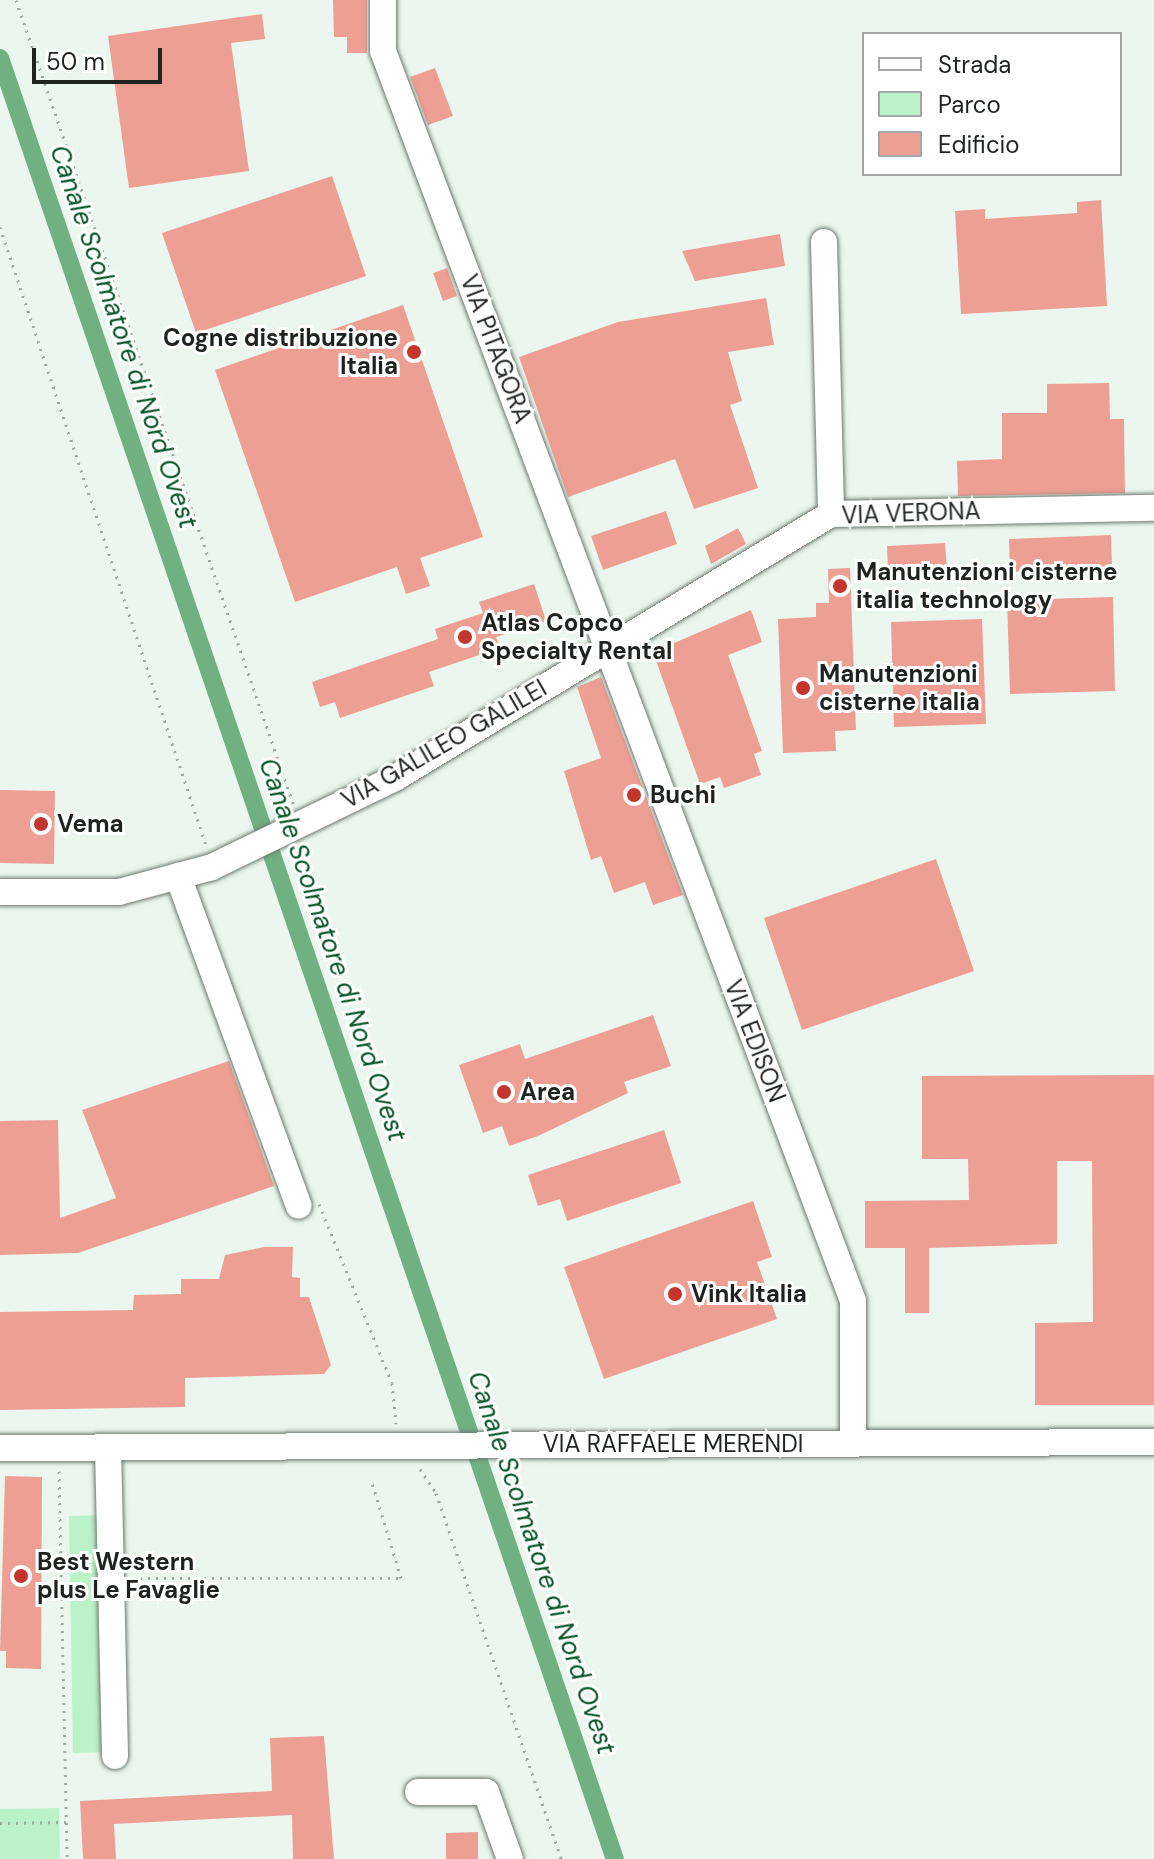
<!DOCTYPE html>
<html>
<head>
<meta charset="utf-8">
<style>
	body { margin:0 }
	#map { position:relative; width:1154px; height:1859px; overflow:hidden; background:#ebf7ee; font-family:"DM Sans",sans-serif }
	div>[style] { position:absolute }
	.green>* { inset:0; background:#bbf2c7 }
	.canal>* { height:18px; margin:-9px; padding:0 9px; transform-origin:9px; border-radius:9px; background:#71b181 }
	.building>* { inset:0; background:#ee9f94 }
	.path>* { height:3px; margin-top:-1.5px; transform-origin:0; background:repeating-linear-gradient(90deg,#9fa8a1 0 2px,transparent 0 8px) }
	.roads { filter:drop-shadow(0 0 2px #6e7870) drop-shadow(0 0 2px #6e7870) }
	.minor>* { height:26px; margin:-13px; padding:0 13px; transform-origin:13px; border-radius:13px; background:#fff }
	.dots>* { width:22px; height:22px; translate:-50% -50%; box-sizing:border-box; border:4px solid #fff; border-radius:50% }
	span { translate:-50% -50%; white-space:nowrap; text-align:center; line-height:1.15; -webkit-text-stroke:6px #fff; paint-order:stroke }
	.poi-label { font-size:24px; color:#1f2320; font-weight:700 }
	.right { translate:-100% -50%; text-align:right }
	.left { translate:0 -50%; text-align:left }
	.street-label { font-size:24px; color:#1f2320 }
	.water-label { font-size:26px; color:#065428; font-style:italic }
	.legend { position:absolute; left:862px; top:32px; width:260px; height:144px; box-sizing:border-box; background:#fff; border:2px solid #a5a7a6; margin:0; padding:10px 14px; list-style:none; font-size:24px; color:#1f2320 }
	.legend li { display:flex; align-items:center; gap:16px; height:40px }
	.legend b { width:40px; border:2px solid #a5a7a6 }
	.scale { position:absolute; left:32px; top:48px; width:130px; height:36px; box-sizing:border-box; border:4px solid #1f2320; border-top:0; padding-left:10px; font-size:24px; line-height:28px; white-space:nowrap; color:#1f2320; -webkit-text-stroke:6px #fff; paint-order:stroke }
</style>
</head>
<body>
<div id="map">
	<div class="green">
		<div style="clip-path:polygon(102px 1515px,106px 1752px,73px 1753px,69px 1516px)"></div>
		<div style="clip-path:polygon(59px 1808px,60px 1859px,0 1859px,0 1809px)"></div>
	</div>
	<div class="canal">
		<div style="left:0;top:58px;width:1903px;rotate:71.15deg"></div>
	</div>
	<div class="building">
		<div style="clip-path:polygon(333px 0,367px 0,367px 53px,347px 53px,347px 37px,334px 37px)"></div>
		<div style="clip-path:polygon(262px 14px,265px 39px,231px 43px,249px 171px,129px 188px,108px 36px)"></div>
		<div style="clip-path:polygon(435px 68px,453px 116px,428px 125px,410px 77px)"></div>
		<div style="clip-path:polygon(332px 176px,366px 276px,196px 333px,162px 233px)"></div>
		<div style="clip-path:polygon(1101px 200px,1107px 306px,961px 314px,955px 211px,985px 209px,985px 219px,1077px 213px,1077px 202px)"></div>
		<div style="clip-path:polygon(780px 234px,785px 266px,695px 281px,682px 251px)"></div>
		<div style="clip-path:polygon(447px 268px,457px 296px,443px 301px,433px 273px)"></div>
		<div style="clip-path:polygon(766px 298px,774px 345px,728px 352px,742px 401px,730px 405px,758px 488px,694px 509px,675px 459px,568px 497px,519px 357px,618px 322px)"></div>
		<div style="clip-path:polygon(403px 305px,483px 537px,420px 558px,430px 586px,406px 594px,397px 567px,295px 602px,215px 370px)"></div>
		<div style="clip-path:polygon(1109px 383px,1110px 419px,1124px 419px,1125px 493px,958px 496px,957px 461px,1002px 459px,1002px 413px,1047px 413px,1047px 384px)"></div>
		<div style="clip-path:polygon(666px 511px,677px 544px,603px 570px,591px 536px)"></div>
		<div style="clip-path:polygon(738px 528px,746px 544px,711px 564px,705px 546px)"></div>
		<div style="clip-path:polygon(1111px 535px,1112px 568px,1010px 572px,1009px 539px)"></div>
		<div style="clip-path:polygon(945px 543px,947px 570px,888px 573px,887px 546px)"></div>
		<div style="clip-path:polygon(850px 568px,856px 730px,835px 731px,836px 751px,783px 753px,778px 619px,816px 617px,816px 603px,829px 603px,828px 569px)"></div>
		<div style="clip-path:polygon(534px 584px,546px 621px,496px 637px,500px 648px,429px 672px,434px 686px,340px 718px,335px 702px,320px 707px,312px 682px,438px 639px,435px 629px,483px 613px,479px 602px)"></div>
		<div style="clip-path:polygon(1113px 597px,1115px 691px,1010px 694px,1007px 600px)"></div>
		<div style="clip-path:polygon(751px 610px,762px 642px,728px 655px,762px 751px,754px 754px,761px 775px,724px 788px,720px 777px,700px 784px,653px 652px)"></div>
		<div style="clip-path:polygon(982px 619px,986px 724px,894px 727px,891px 622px)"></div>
		<div style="clip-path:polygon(601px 677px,683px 895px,653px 905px,645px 882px,614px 893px,601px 856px,591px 860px,564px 771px,601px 758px,577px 687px)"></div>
		<div style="clip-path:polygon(0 790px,55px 791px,54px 864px,0 863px)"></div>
		<div style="clip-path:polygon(936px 859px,974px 971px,802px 1030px,764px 918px)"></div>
		<div style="clip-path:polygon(653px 1015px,671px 1066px,624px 1082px,628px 1093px,538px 1136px,509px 1146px,502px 1126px,483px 1133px,459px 1065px,520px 1044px,525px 1059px)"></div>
		<div style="clip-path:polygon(229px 1061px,274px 1186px,78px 1253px,0 1255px,0 1121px,58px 1120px,60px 1218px,116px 1198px,82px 1110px)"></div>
		<div style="clip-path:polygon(1154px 1075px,1154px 1405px,1035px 1405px,1035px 1323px,1093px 1322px,1092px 1161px,1057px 1161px,1057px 1244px,929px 1248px,929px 1313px,905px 1313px,905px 1248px,865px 1248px,865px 1201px,969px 1200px,968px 1159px,922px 1159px,922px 1076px)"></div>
		<div style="clip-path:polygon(664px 1130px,681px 1183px,567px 1221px,560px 1199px,538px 1206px,528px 1175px)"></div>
		<div style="clip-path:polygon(753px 1201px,772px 1257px,757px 1262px,777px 1319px,604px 1379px,564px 1267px)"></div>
		<div style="clip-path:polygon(264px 1247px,293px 1247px,292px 1277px,300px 1278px,300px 1297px,309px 1297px,331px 1365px,324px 1374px,185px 1378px,185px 1407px,0 1410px,0 1312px,133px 1310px,134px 1295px,181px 1294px,181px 1279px,219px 1279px,225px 1255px)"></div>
		<div style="clip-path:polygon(5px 1476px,42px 1477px,41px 1669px,6px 1668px,6px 1651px,0 1651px)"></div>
		<div style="clip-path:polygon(324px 1736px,334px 1859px,293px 1859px,292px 1815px,114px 1824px,116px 1859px,83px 1859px,80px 1801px,272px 1791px,270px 1738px)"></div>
		<div style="clip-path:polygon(478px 1832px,478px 1859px,446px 1859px,446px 1833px)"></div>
	</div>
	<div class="path">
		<div style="left:16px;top:0;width:853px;rotate:70.97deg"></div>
		<div style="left:0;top:227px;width:651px;rotate:71.57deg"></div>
		<div style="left:319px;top:1204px;width:193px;rotate:67.8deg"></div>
		<div style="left:392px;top:1383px;width:41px;rotate:84.4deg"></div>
		<div style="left:420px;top:1469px;width:29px;rotate:56deg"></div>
		<div style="left:436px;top:1493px;width:387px;rotate:71.1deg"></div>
		<div style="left:59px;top:1471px;width:388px;rotate:88.8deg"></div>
		<div style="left:132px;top:1578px;width:269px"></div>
		<div style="left:401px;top:1578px;width:103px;rotate:-106.9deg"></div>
		<div style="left:0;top:1823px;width:66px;rotate:-0.9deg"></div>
	</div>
	<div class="roads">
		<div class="minor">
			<div style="left:383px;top:0;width:51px;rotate:90deg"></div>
			<div style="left:383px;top:51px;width:1335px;rotate:69.39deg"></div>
			<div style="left:853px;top:1301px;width:143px;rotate:90deg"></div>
			<div style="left:824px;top:242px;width:272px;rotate:88.5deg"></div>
			<div style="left:178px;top:876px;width:351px;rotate:69.9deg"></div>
			<div style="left:0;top:892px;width:119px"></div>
			<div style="left:119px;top:892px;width:96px;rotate:-15deg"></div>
			<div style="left:212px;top:867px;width:203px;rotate:-25.9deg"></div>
			<div style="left:395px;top:778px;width:510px;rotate:-31.2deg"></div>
			<div style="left:831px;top:514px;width:323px;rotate:-1.1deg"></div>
			<div style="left:108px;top:1447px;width:309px;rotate:88.7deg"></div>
			<div style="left:0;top:1448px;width:1154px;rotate:-0.3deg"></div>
			<div style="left:418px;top:1792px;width:68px"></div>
			<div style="left:486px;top:1792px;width:71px;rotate:70.3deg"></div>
		</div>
	</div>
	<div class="dots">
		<div style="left:414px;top:352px;background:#c3352d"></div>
		<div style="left:840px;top:586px;background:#c3352d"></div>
		<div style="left:465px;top:637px;background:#c3352d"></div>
		<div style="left:803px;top:688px;background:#c3352d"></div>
		<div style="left:634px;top:795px;background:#c3352d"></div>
		<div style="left:41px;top:824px;background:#c3352d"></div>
		<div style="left:504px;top:1092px;background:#c3352d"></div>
		<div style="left:675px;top:1294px;background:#c3352d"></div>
		<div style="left:21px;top:1576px;background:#c3352d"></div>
	</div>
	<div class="poi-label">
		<span class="right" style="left:398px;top:352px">Cogne distribuzione<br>Italia</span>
		<span class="left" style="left:856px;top:586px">Manutenzioni cisterne<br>italia technology</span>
		<span class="left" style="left:481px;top:637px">Atlas Copco<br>Specialty Rental</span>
		<span class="left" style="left:819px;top:688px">Manutenzioni<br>cisterne italia</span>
		<span class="left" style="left:650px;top:795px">Buchi</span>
		<span class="left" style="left:57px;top:824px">Vema</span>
		<span class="left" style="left:520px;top:1092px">Area</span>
		<span class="left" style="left:691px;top:1294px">Vink Italia</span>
		<span class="left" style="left:37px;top:1576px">Best Western<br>plus Le Favaglie</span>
	</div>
	<div class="street-label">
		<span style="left:496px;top:349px;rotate:69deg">VIA PITAGORA</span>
		<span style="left:911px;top:513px;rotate:-2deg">VIA VERONA</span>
		<span style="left:444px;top:744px;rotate:-30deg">VIA GALILEO GALILEI</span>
		<span style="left:755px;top:1041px;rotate:69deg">VIA EDISON</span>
		<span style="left:673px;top:1444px">VIA RAFFAELE MERENDI</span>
	</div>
	<div class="water-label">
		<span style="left:123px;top:337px;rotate:71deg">Canale Scolmatore di Nord Ovest</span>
		<span style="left:332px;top:950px;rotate:71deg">Canale Scolmatore di Nord Ovest</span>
		<span style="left:541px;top:1563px;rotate:71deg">Canale Scolmatore di Nord Ovest</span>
	</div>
	<ul class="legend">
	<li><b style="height:10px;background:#fff"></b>Strada</li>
	<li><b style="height:22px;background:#bbf2c7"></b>Parco</li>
	<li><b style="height:22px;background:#ee9f94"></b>Edificio</li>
	</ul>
	<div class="scale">50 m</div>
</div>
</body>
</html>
